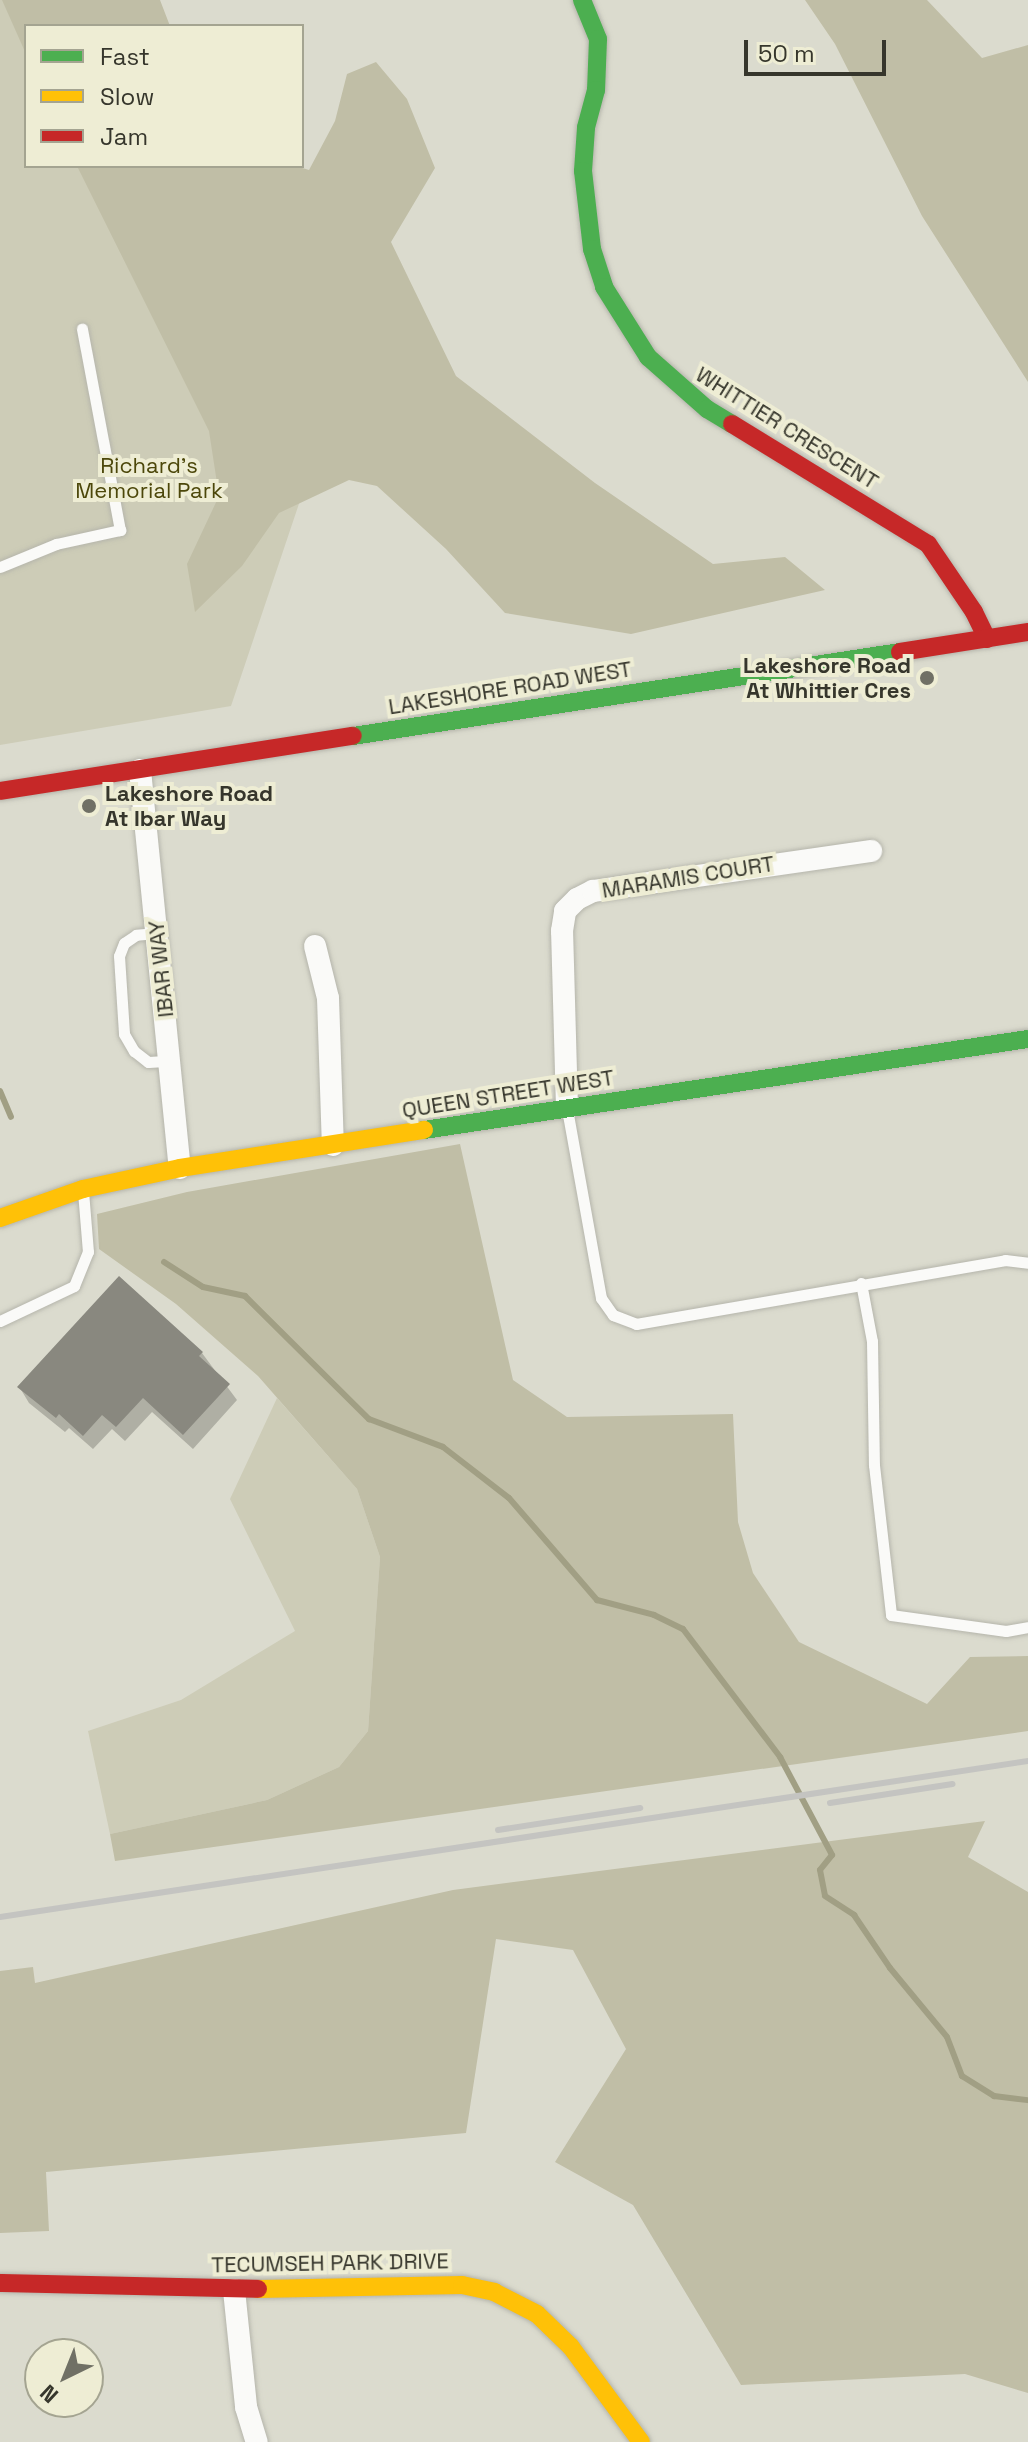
<!DOCTYPE html>
<html>
<head>
<meta charset="utf-8">
<style>
	body { margin:0 }
	#map { position:relative; width:1028px; height:2442px; overflow:hidden; background:#dbdbce; font-family:"Space Grotesk",sans-serif }
	div>[style] { position:absolute }
	.green>* { inset:0; background:#cdccb7 }
	.forest>* { inset:0; background:#c0bea6 }
	.shadow>* { inset:0; background:#0003 }
	.stream>* { height:6px; margin:-3px; padding:0 3px; transform-origin:3px; border-radius:3px; background:#a19f84 }
	.building>* { inset:0; background:#89887f }
	.roads { filter:drop-shadow(0 0 2px #b5b5ab) drop-shadow(0 0 2px #b5b5ab) }
	.lane>* { height:11px; margin:-5.5px; padding:0 5.5px; transform-origin:5.5px; border-radius:5.5px; background:#fafaf8 }
	.street>* { height:22px; margin:-11px; padding:0 11px; transform-origin:11px; border-radius:11px; background:#fafaf8 }
	.fast>* { height:18px; margin:-9px; padding:0 9px; transform-origin:9px; border-radius:9px; background:#4caf50 }
	.slow>* { height:18px; margin:-9px; padding:0 9px; transform-origin:9px; border-radius:9px; background:#ffc107 }
	.jam>* { height:18px; margin:-9px; padding:0 9px; transform-origin:9px; border-radius:9px; background:#c62828 }
	.rail>* { height:6px; margin:-3px; padding:0 3px; transform-origin:3px; border-radius:3px; background:#c4c4c1 }
	.dots>* { width:22px; height:22px; translate:-50% -50%; box-sizing:border-box; border:4px solid #eeedd4; border-radius:50% }
	span { translate:-50% -50%; white-space:nowrap; text-align:center; line-height:1.15; -webkit-text-stroke:8px #eeedd4; paint-order:stroke }
	.street-label { font-size:22px; color:#36362c }
	.park-label { font-size:22px; color:#4c470a }
	.poi-label { font-size:22px; color:#36362c; font-weight:700 }
	.right { translate:-100% -50%; text-align:right }
	.left { translate:0 -50%; text-align:left }
	.legend { position:absolute; left:24px; top:24px; width:280px; height:144px; box-sizing:border-box; background:#eeedd4; border:2px solid #a4a491; margin:0; padding:10px 14px; list-style:none; font-size:24px; color:#36362c }
	.legend li { display:flex; align-items:center; gap:16px; height:40px }
	.legend b { width:40px; border:2px solid #a4a491 }
	.north { position:absolute; left:24px; top:2338px; width:80px; height:80px; box-sizing:border-box; background:#eeedd4; border:2px solid #a4a491; border-radius:50%; rotate:223deg; font-size:22px; font-weight:700; line-height:32px; text-align:center; color:#36362c }
	.north::after { content:''; display:block; margin:auto; width:28px; height:36px; background:#707065; clip-path:polygon(50% 0,100% 100%,50% 72%,0 100%) }
	.scale { position:absolute; left:744px; top:40px; width:142px; height:36px; box-sizing:border-box; border:4px solid #36362c; border-top:0; padding-left:10px; font-size:24px; line-height:28px; white-space:nowrap; color:#36362c; -webkit-text-stroke:6px #eeedd4; paint-order:stroke }
</style>
</head>
<body>
<div id="map">
	<div class="green">
		<div style="clip-path:polygon(0 0,74px 0,26px 26px,26px 166px,158px 166px,311px 468px,231px 706px,0 745px)"></div>
		<div style="clip-path:polygon(277px 1398px,357px 1489px,380px 1557px,368px 1731px,339px 1767px,267px 1800px,110px 1834px,88px 1731px,181px 1700px,295px 1631px,230px 1499px)"></div>
	</div>
	<div class="forest">
		<div style="clip-path:polygon(2px 0,160px 0,170px 26px,26px 26px,26px 54px)"></div>
		<div style="clip-path:polygon(805px 0,927px 0,982px 58px,1028px 45px,1028px 382px,922px 216px,835px 44px)"></div>
		<div style="clip-path:polygon(376px 62px,407px 99px,435px 168px,391px 242px,456px 376px,595px 483px,713px 564px,785px 557px,825px 590px,631px 634px,505px 613px,446px 549px,377px 486px,349px 480px,279px 513px,242px 566px,195px 612px,187px 564px,219px 496px,209px 431px,77px 166px,296px 166px,309px 170px,335px 121px,347px 74px)"></div>
		<div style="clip-path:polygon(460px 1144px,513px 1380px,567px 1417px,733px 1414px,738px 1522px,753px 1573px,799px 1642px,927px 1704px,970px 1657px,1028px 1656px,1028px 1731px,115px 1861px,110px 1834px,267px 1800px,339px 1767px,368px 1731px,380px 1557px,357px 1489px,258px 1376px,176px 1304px,99px 1249px,97px 1214px,187px 1192px)"></div>
		<div style="clip-path:polygon(985px 1821px,968px 1857px,1028px 1892px,1028px 2393px,965px 2374px,741px 2385px,633px 2205px,555px 2162px,626px 2049px,573px 1950px,496px 1939px,466px 2133px,46px 2172px,49px 2231px,0 2233px,0 1971px,33px 1967px,35px 1983px,453px 1890px)"></div>
	</div>
	<div class="shadow">
		<div style="clip-path:polygon(202px 1353px,237px 1400px,193px 1449px,152px 1412px,125px 1441px,112px 1429px,93px 1449px,69px 1428px,65px 1432px,29px 1403px,20px 1388px)"></div>
	</div>
	<div class="stream">
		<div style="left:0;top:1091px;width:28px;rotate:67deg"></div>
		<div style="left:164px;top:1262px;width:46px;rotate:32.7deg"></div>
		<div style="left:203px;top:1287px;width:43px;rotate:12.1deg"></div>
		<div style="left:245px;top:1296px;width:175px;rotate:44.8deg"></div>
		<div style="left:369px;top:1419px;width:79px;rotate:20.7deg"></div>
		<div style="left:443px;top:1447px;width:83px;rotate:37.7deg"></div>
		<div style="left:509px;top:1498px;width:135px;rotate:49.2deg"></div>
		<div style="left:597px;top:1600px;width:59px;rotate:14.7deg"></div>
		<div style="left:654px;top:1615px;width:32px;rotate:26deg"></div>
		<div style="left:683px;top:1629px;width:161px;rotate:52.8deg"></div>
		<div style="left:780px;top:1757px;width:111px;rotate:62deg"></div>
		<div style="left:832px;top:1855px;width:19px;rotate:129deg"></div>
		<div style="left:820px;top:1870px;width:26px;rotate:79deg"></div>
		<div style="left:825px;top:1896px;width:35px;rotate:33deg"></div>
		<div style="left:854px;top:1915px;width:64px;rotate:55.8deg"></div>
		<div style="left:890px;top:1968px;width:89px;rotate:50.4deg"></div>
		<div style="left:947px;top:2037px;width:42px;rotate:69deg"></div>
		<div style="left:962px;top:2076px;width:38px;rotate:32deg"></div>
		<div style="left:994px;top:2096px;width:34px;rotate:7deg"></div>
	</div>
	<div class="building">
		<div style="clip-path:polygon(119px 1276px,203px 1352px,199px 1356px,230px 1384px,183px 1435px,143px 1398px,116px 1427px,102px 1415px,83px 1436px,59px 1414px,56px 1418px,17px 1387px)"></div>
	</div>
	<div class="roads">
		<div class="lane">
			<div style="left:0;top:567px;width:61px;rotate:-22.3deg"></div>
			<div style="left:56px;top:544px;width:66px;rotate:-12.3deg"></div>
			<div style="left:120px;top:530px;width:205px;rotate:-100.7deg"></div>
			<div style="left:157px;top:933px;width:21px;rotate:175deg"></div>
			<div style="left:136px;top:935px;width:14px;rotate:146deg"></div>
			<div style="left:124px;top:943px;width:14px;rotate:111deg"></div>
			<div style="left:119px;top:956px;width:78px;rotate:86.3deg"></div>
			<div style="left:124px;top:1034px;width:20px;rotate:60deg"></div>
			<div style="left:134px;top:1051px;width:18px;rotate:38deg"></div>
			<div style="left:148px;top:1062px;width:22px;rotate:-3deg"></div>
			<div style="left:567px;top:1109px;width:192px;rotate:79.8deg"></div>
			<div style="left:601px;top:1298px;width:21px;rotate:55deg"></div>
			<div style="left:613px;top:1315px;width:25px;rotate:21deg"></div>
			<div style="left:636px;top:1324px;width:375px;rotate:-9.8deg"></div>
			<div style="left:1005px;top:1260px;width:23px;rotate:7deg"></div>
			<div style="left:861px;top:1283px;width:59px;rotate:79.3deg"></div>
			<div style="left:872px;top:1341px;width:124px;rotate:89.1deg"></div>
			<div style="left:874px;top:1465px;width:151px;rotate:83.5deg"></div>
			<div style="left:891px;top:1615px;width:116px;rotate:7.9deg"></div>
			<div style="left:1006px;top:1631px;width:22px;rotate:-10deg"></div>
			<div style="left:0;top:1321px;width:82px;rotate:-25.3deg"></div>
			<div style="left:74px;top:1286px;width:37px;rotate:-68deg"></div>
			<div style="left:88px;top:1252px;width:61px;rotate:-94.7deg"></div>
		</div>
		<div class="street">
			<div style="left:140px;top:770px;width:400px;rotate:84.3deg"></div>
			<div style="left:315px;top:946px;width:54px;rotate:76deg"></div>
			<div style="left:328px;top:998px;width:147px;rotate:88.1deg"></div>
			<div style="left:567px;top:1108px;width:177px;rotate:-91.6deg"></div>
			<div style="left:562px;top:931px;width:20px;rotate:-81deg"></div>
			<div style="left:565px;top:911px;width:17px;rotate:-45deg"></div>
			<div style="left:577px;top:899px;width:18px;rotate:-27deg"></div>
			<div style="left:593px;top:891px;width:281px;rotate:-8.2deg"></div>
			<div style="left:234px;top:2290px;width:118px;rotate:84.1deg"></div>
			<div style="left:246px;top:2407px;width:37px;rotate:73deg"></div>
		</div>
		<div class="fast">
			<div style="left:582px;top:0;width:42px;rotate:67.7deg"></div>
			<div style="left:598px;top:39px;width:51px;rotate:92.2deg"></div>
			<div style="left:596px;top:90px;width:39px;rotate:105deg"></div>
			<div style="left:586px;top:128px;width:43px;rotate:94deg"></div>
			<div style="left:583px;top:171px;width:79px;rotate:83.4deg"></div>
			<div style="left:592px;top:249px;width:40px;rotate:72deg"></div>
			<div style="left:604px;top:287px;width:83px;rotate:57.8deg"></div>
			<div style="left:648px;top:357px;width:79px;rotate:41.4deg"></div>
			<div style="left:707px;top:409px;width:29px;rotate:31deg"></div>
			<div style="left:353px;top:736px;width:553px;rotate:-8.73deg"></div>
			<div style="left:424px;top:1130px;width:611px;rotate:-8.57deg"></div>
		</div>
		<div class="slow">
			<div style="left:0;top:1218px;width:88px;rotate:-19.3deg"></div>
			<div style="left:83px;top:1189px;width:99px;rotate:-12.2deg"></div>
			<div style="left:180px;top:1168px;width:247px;rotate:-8.9deg"></div>
			<div style="left:258px;top:2289px;width:204px;rotate:-1.1deg"></div>
			<div style="left:462px;top:2285px;width:33px;rotate:12deg"></div>
			<div style="left:494px;top:2292px;width:48px;rotate:27.1deg"></div>
			<div style="left:537px;top:2314px;width:47px;rotate:44.1deg"></div>
			<div style="left:571px;top:2347px;width:118px;rotate:53.6deg"></div>
		</div>
		<div class="jam">
			<div style="left:732px;top:424px;width:230px;rotate:31.5deg"></div>
			<div style="left:928px;top:544px;width:82px;rotate:55.9deg"></div>
			<div style="left:974px;top:612px;width:30px;rotate:64deg"></div>
			<div style="left:900px;top:652px;width:130px;rotate:-8.9deg"></div>
			<div style="left:0;top:791px;width:357px;rotate:-8.9deg"></div>
			<div style="left:0;top:2283px;width:258px;rotate:1.3deg"></div>
		</div>
	</div>
	<div class="rail">
		<div style="left:830px;top:1803px;width:124px;rotate:-8.8deg"></div>
		<div style="left:498px;top:1830px;width:144px;rotate:-8.8deg"></div>
		<div style="left:0;top:1917px;width:1040px;rotate:-8.63deg"></div>
	</div>
	<div class="dots">
		<div style="left:927px;top:678px;background:#707065"></div>
		<div style="left:89px;top:806px;background:#707065"></div>
	</div>
	<div class="street-label">
		<span style="left:787px;top:428px;rotate:32deg">WHITTIER CRESCENT</span>
		<span style="left:510px;top:688px;rotate:-9deg">LAKESHORE ROAD WEST</span>
		<span style="left:688px;top:877px;rotate:-9deg">MARAMIS COURT</span>
		<span style="left:161px;top:969px;rotate:-96deg">IBAR WAY</span>
		<span style="left:508px;top:1094px;rotate:-9deg">QUEEN STREET WEST</span>
		<span style="left:330px;top:2263px;rotate:-1deg">TECUMSEH PARK DRIVE</span>
	</div>
	<div class="park-label">
		<span style="left:149px;top:478px">Richard's<br>Memorial Park</span>
	</div>
	<div class="poi-label">
		<span class="right" style="left:911px;top:678px">Lakeshore Road<br>At Whittier Cres</span>
		<span class="left" style="left:105px;top:806px">Lakeshore Road<br>At Ibar Way</span>
	</div>
	<ul class="legend">
	<li><b style="height:10px;background:#4caf50"></b>Fast</li>
	<li><b style="height:10px;background:#ffc107"></b>Slow</li>
	<li><b style="height:10px;background:#c62828"></b>Jam</li>
	</ul>
	<div class="north">N</div>
	<div class="scale">50 m</div>
</div>
</body>
</html>
